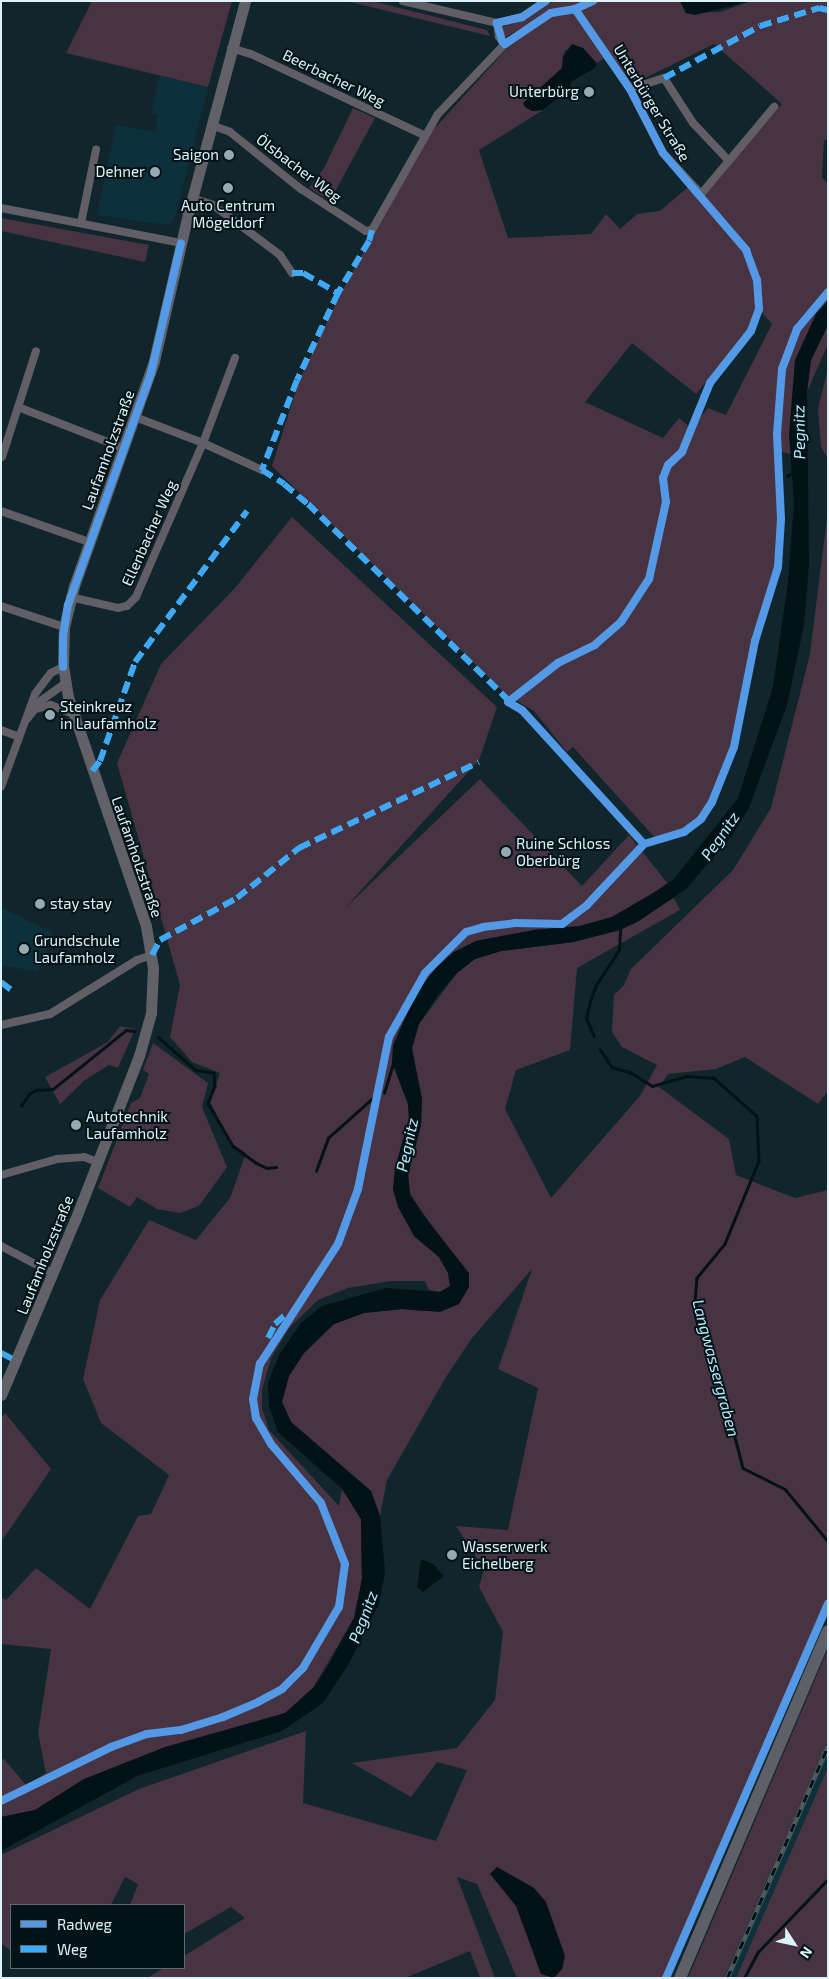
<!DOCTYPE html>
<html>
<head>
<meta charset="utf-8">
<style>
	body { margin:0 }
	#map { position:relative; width:829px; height:1979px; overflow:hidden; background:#10262c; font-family:"Exo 2",sans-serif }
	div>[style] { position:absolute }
	.built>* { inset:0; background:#0d313c }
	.green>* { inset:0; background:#473342 }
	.water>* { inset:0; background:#021217 }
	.stream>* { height:2.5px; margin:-1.25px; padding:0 1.25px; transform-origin:1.25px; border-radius:1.25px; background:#021217 }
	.street>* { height:8px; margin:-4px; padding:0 4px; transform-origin:4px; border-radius:4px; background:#625e66 }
	.secondary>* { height:11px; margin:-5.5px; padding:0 5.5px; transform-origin:5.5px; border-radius:5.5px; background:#626168 }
	.primary>* { height:12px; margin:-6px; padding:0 6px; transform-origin:6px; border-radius:6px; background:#5f5f68 }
	.rail>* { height:4.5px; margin-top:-2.25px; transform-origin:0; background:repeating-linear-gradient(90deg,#041318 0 8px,#515b60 0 16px); box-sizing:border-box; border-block:1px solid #515b60 }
	.quiet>* { height:6px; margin-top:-3px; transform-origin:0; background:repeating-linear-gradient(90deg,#3fa9f5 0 12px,transparent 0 18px) }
	.cycleway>* { height:8px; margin:-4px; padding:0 4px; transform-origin:4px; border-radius:4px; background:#5399e6 }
	.dots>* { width:14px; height:14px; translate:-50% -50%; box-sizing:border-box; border:2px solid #041318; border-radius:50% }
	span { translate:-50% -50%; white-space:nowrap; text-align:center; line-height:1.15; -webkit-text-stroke:4px #041318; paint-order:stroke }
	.street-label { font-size:15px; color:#ddf2f9 }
	.poi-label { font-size:15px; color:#ddf2f9 }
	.right { translate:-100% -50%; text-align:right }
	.left { translate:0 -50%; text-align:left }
	.water-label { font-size:16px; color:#b6ebfd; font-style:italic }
	.frame { position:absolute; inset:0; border:2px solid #ddf2f9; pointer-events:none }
	.legend { position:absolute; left:10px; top:1904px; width:175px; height:65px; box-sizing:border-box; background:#041318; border:1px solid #5b6c72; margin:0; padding:6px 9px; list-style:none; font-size:15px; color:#ddf2f9 }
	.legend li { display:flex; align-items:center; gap:10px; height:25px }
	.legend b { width:25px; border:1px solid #5b6c72 }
	.north { position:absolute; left:769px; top:1919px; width:50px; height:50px; -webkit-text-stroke:4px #041318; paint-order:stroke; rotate:125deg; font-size:14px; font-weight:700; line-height:20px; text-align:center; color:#ddf2f9 }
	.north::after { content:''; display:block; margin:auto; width:18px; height:22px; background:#ddf2f9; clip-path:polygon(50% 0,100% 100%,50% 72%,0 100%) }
</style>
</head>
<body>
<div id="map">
	<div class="built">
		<div style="clip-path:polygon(160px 76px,208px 87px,174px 221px,167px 225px,97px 215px,116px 125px,155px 132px,158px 115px,151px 114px)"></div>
		<div style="clip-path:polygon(1px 907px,53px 933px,38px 972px,1px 965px)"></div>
		<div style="clip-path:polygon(828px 1740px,828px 1767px,736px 1978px,724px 1978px)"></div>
	</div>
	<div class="green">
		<div style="clip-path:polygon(92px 1px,232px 1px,208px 87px,66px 53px)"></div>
		<div style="clip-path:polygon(346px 1px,372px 1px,487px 30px,490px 36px)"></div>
		<div style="clip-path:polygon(evenodd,554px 1px,680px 1px,686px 13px,720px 12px,751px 1px,828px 1px,828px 138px,824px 141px,822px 177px,828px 183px,828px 301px,816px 314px,789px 434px,791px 454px,776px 451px,778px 564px,752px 648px,730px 759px,699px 819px,686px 829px,656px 839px,573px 747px,567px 752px,534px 711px,507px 695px,272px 466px,299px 381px,339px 297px,425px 139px,530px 23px,506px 37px,501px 30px,502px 27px,526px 19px,554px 1px,714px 44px,782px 104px,701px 198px,687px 188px,660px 211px,637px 214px,620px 229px,606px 214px,591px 234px,508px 238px,479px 150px,543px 110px,532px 111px,562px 68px,565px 50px,583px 48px,597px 63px,611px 54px,631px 85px,714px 44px,554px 1px,756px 306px,772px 324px,726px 415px,708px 408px,691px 428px,679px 418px,663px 438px,585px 402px,632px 343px,696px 394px,750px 330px,756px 306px)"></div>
		<div style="clip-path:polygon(353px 108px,375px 118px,330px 201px,309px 188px,324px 168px)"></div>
		<div style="clip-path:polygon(1px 218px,149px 245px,145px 262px,1px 231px)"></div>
		<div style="clip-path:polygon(828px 325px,828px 344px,807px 392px,811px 360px)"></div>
		<div style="clip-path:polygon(828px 368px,828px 459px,821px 447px,818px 409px)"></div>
		<div style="clip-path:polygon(828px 510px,828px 1091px,818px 1104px,745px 1057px,716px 1069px,668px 1074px,659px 1087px,729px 1139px,736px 1175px,795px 1198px,828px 1190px,828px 1603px,666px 1978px,517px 1978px,477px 1884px,457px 1877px,495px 1978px,480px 1978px,470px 1951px,405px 1978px,147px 1978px,164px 1968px,184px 1968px,184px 1956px,245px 1918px,231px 1907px,184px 1934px,184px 1905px,130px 1905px,138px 1884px,125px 1877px,111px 1905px,11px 1905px,11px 1951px,1px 1943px,1px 1855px,139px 1789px,306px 1731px,303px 1803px,436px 1841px,467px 1770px,437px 1762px,411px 1797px,352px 1763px,457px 1748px,495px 1700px,503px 1632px,479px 1587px,484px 1569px,456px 1526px,508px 1530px,538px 1388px,498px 1369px,532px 1269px,472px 1338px,446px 1377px,387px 1480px,380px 1516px,371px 1491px,291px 1422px,282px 1402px,289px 1376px,304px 1353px,334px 1324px,364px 1313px,402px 1309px,423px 1311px,459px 1304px,438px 1235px,410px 1194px,408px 1175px,421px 1125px,412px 1048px,419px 1024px,457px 973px,475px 959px,501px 951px,573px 942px,620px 930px,674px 898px,680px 910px,577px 968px,570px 1050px,516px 1070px,505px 1109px,551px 1198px,640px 1096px,657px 1065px,622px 1047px,612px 1032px,614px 995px,624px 985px,631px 969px,733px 870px,771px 808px,810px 654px)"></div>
		<div style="clip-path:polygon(292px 517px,497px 707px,479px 760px,345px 908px,480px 779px,582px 886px,629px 835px,668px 884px,612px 917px,580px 926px,534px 930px,476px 941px,454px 952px,436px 968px,416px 994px,392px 1062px,408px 1104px,409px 1119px,395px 1168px,414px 1236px,439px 1257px,448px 1273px,450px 1286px,440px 1292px,429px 1290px,425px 1281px,391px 1281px,348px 1288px,318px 1300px,290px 1327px,271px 1358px,262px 1390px,262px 1408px,269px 1430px,339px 1506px,342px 1489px,361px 1519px,362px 1579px,354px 1618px,313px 1688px,285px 1713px,84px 1779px,35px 1810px,1px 1817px,1px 1760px,4px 1759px,26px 1785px,46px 1773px,38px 1733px,51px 1649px,1px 1644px,1px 1597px,6px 1600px,36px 1568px,90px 1609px,138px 1516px,151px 1514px,169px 1475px,101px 1423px,83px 1379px,100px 1300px,149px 1220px,196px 1240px,230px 1198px,246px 1153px,231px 1143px,210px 1102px,220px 1073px,192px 1062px,170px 1037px,180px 985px,117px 763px,161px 664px,235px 588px)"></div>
		<div style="clip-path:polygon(120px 1026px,135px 1029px,118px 1068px,109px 1065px,85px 1080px,60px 1104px,45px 1077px,108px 1042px)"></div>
		<div style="clip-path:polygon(153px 1043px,208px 1083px,202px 1107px,227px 1167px,199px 1206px,180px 1213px,157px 1209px,137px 1197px,130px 1207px,98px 1188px,131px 1103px,140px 1098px,149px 1074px,143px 1070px)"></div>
		<div style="clip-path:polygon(5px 1413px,51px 1469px,1px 1542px,1px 1419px)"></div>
		<div style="clip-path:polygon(828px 1649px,828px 1740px,724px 1978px,688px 1978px)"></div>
		<div style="clip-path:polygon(828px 1767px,828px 1978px,736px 1978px)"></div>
	</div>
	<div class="water">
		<div style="clip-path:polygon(680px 1px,751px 1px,695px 15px,686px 13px)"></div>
		<div style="clip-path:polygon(572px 44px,583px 48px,596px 63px,595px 68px,572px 81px,569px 90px,542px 110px,532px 111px,525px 107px,523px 103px,562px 68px,563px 56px)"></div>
		<div style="clip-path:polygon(828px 301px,828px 325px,811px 360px,807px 392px,809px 565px,804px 625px,787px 705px,749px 808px,731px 837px,686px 889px,639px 921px,620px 930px,573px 942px,501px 951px,475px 959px,457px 973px,438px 995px,419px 1024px,412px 1048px,422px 1099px,421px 1125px,408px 1175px,410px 1194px,421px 1212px,469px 1273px,469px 1287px,459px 1304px,440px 1312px,402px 1309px,364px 1313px,334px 1324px,304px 1353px,289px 1376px,282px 1402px,291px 1422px,371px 1491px,380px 1516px,385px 1572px,379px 1604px,348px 1665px,323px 1703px,282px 1731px,137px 1776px,1px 1851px,1px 1817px,35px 1810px,84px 1779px,165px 1747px,285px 1713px,313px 1688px,328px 1666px,354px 1618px,362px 1579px,361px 1519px,342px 1489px,278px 1432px,269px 1406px,268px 1383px,279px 1355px,301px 1323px,322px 1306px,386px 1288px,440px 1292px,450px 1286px,448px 1273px,439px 1257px,414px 1236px,398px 1207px,393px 1189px,395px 1168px,409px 1119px,408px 1104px,392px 1062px,393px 1045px,416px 994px,436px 968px,454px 952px,476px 941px,534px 930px,580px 926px,612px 917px,652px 894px,674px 879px,738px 798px,773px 687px,788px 582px,794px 503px,789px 434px,795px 360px,816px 314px)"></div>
		<div style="clip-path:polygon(421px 1559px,433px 1564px,444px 1576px,423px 1592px,417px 1587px)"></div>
		<div style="clip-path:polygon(497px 1867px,534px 1888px,546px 1902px,565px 1956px,562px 1969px,554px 1978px,541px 1974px,516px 1906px,490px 1874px)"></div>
	</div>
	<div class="stream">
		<div style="left:787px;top:476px;width:8px;rotate:-30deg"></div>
		<div style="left:158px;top:1037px;width:50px;rotate:41deg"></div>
		<div style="left:196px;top:1070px;width:18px;rotate:9deg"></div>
		<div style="left:214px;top:1073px;width:13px;rotate:86deg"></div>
		<div style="left:215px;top:1086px;width:18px;rotate:112deg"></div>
		<div style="left:208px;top:1103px;width:50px;rotate:59.8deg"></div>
		<div style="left:233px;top:1146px;width:29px;rotate:36deg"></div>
		<div style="left:256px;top:1163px;width:12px;rotate:24deg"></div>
		<div style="left:267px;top:1168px;width:9px;rotate:-6deg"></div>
		<div style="left:594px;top:1037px;width:21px;rotate:-113deg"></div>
		<div style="left:586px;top:1018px;width:16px;rotate:-76deg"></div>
		<div style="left:590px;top:1002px;width:18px;rotate:-71deg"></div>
		<div style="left:596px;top:985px;width:42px;rotate:-56.7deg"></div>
		<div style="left:619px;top:950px;width:21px;rotate:-87deg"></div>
		<div style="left:600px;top:1049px;width:22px;rotate:56deg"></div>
		<div style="left:612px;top:1067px;width:19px;rotate:16deg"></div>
		<div style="left:630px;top:1072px;width:26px;rotate:32deg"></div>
		<div style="left:652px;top:1086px;width:36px;rotate:-16deg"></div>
		<div style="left:687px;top:1076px;width:27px;rotate:4deg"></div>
		<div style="left:714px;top:1078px;width:57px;rotate:41.5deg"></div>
		<div style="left:757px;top:1116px;width:45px;rotate:87.5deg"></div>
		<div style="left:759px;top:1161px;width:90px;rotate:112.3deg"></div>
		<div style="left:725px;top:1244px;width:44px;rotate:129.5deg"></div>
		<div style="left:697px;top:1278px;width:23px;rotate:95deg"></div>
		<div style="left:695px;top:1301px;width:54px;rotate:70.6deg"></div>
		<div style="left:713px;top:1352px;width:120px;rotate:75.5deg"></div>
		<div style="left:743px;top:1468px;width:47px;rotate:26.6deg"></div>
		<div style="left:785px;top:1489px;width:67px;rotate:50.4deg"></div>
		<div style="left:384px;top:1093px;width:34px;rotate:-73deg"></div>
		<div style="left:21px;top:1106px;width:14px;rotate:-56deg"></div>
		<div style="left:29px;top:1094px;width:8px;rotate:-30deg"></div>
		<div style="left:36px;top:1090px;width:17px;rotate:-3deg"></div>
		<div style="left:53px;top:1089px;width:94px;rotate:-38.9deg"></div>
		<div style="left:126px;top:1030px;width:8px;rotate:7deg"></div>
		<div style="left:316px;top:1171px;width:35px;rotate:-70deg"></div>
		<div style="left:328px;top:1138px;width:66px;rotate:-41.9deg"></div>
		<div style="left:744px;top:1978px;width:30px;rotate:-62deg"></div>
		<div style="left:758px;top:1952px;width:101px;rotate:-46.2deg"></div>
	</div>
	<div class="street">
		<div style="left:403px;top:1px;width:97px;rotate:13.2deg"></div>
		<div style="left:497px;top:23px;width:26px;rotate:-13deg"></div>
		<div style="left:522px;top:17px;width:29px;rotate:-34deg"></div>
		<div style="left:497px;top:23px;width:14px;rotate:82deg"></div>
		<div style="left:499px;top:37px;width:9px;rotate:49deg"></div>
		<div style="left:231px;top:48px;width:21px;rotate:17deg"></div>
		<div style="left:251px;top:54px;width:191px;rotate:25.1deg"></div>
		<div style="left:630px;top:89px;width:36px;rotate:-18deg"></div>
		<div style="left:664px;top:78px;width:54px;rotate:57.2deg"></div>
		<div style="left:693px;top:123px;width:52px;rotate:46.5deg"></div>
		<div style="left:211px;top:125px;width:20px;rotate:20deg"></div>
		<div style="left:230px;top:132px;width:91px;rotate:38.8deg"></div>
		<div style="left:301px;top:189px;width:77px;rotate:32.9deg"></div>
		<div style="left:366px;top:231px;width:6px;rotate:-9deg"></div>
		<div style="left:372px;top:230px;width:133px;rotate:-60.4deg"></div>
		<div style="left:438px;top:114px;width:97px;rotate:-46.3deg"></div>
		<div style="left:505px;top:44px;width:55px;rotate:-34deg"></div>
		<div style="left:551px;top:13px;width:24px;rotate:-9deg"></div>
		<div style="left:575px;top:9px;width:97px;rotate:55.5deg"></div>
		<div style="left:630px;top:89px;width:72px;rotate:62.7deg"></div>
		<div style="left:663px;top:153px;width:56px;rotate:47.2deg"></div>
		<div style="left:701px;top:194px;width:114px;rotate:-50deg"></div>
		<div style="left:192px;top:198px;width:22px;rotate:18deg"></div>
		<div style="left:213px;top:205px;width:84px;rotate:36.7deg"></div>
		<div style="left:280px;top:255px;width:22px;rotate:56deg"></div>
		<div style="left:1px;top:208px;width:183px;rotate:11deg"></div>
		<div style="left:81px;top:223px;width:75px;rotate:-78.4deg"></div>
		<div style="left:18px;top:407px;width:113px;rotate:21.3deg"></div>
		<div style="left:135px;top:417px;width:73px;rotate:20.9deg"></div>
		<div style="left:203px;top:443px;width:65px;rotate:24.6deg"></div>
		<div style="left:2px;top:457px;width:111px;rotate:-72.2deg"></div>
		<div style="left:1px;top:511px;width:93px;rotate:19.4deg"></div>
		<div style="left:70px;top:597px;width:49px;rotate:12.9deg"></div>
		<div style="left:118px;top:608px;width:9px;rotate:-13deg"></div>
		<div style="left:127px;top:606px;width:13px;rotate:-45deg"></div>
		<div style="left:136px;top:597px;width:168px;rotate:-66.5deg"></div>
		<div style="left:203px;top:443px;width:91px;rotate:-69.4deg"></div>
		<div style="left:1px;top:606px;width:66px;rotate:18.4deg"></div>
		<div style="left:35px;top:709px;width:16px;rotate:-14deg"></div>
		<div style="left:51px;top:705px;width:24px;rotate:22deg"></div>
		<div style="left:27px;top:719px;width:24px;rotate:-52deg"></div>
		<div style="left:42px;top:700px;width:29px;rotate:-36deg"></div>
		<div style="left:1px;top:730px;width:19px;rotate:21deg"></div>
		<div style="left:1px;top:787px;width:99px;rotate:-69.9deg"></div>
		<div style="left:35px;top:694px;width:26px;rotate:-53deg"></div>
		<div style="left:51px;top:673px;width:13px;rotate:-27deg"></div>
		<div style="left:1px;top:1025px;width:50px;rotate:-12.7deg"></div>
		<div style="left:50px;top:1014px;width:102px;rotate:-31.8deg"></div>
		<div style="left:137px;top:960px;width:16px;rotate:-18deg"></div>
		<div style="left:1px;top:1175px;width:58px;rotate:-15.9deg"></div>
		<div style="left:57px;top:1159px;width:27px;rotate:-4deg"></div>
		<div style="left:84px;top:1157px;width:15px;rotate:20deg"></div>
		<div style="left:1px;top:1246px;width:60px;rotate:27.8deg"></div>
	</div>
	<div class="secondary">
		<div style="left:1px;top:1395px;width:190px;rotate:-67.1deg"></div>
		<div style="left:75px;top:1220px;width:176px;rotate:-68.7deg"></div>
		<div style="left:139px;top:1056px;width:45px;rotate:-74.4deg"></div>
		<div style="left:151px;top:1013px;width:45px;rotate:-87.5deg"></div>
		<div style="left:153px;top:968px;width:43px;rotate:-99.5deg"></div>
		<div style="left:146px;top:926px;width:242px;rotate:-108.8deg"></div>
		<div style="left:68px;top:697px;width:30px;rotate:-99deg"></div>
		<div style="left:63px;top:667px;width:40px;rotate:-88.6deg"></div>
		<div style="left:64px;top:627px;width:42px;rotate:-76.3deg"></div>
		<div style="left:74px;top:586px;width:239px;rotate:-70.4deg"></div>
		<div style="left:154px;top:361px;width:151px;rotate:-77deg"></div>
		<div style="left:188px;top:214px;width:220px;rotate:-75deg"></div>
	</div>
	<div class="primary">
		<div style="left:680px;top:1978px;width:377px;rotate:-66.9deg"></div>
	</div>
	<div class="rail">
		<div style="left:727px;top:1978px;width:253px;rotate:-66.5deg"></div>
	</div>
	<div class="quiet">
		<div style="left:664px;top:78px;width:109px;rotate:-28.4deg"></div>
		<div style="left:760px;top:26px;width:62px;rotate:-17deg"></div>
		<div style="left:819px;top:8px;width:9px;rotate:13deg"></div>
		<div style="left:372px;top:230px;width:11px;rotate:105deg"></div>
		<div style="left:369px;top:241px;width:61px;rotate:120.8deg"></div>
		<div style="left:338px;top:293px;width:96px;rotate:115.2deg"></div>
		<div style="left:297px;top:380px;width:97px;rotate:111.3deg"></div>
		<div style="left:262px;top:470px;width:26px;rotate:32deg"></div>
		<div style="left:284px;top:484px;width:31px;rotate:40deg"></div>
		<div style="left:308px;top:504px;width:286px;rotate:44.4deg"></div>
		<div style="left:292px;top:273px;width:11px"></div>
		<div style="left:303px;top:273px;width:40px;rotate:29.7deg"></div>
		<div style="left:92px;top:771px;width:13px;rotate:-51deg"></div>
		<div style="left:100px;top:761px;width:105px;rotate:-70.5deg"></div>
		<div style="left:135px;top:662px;width:188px;rotate:-53.4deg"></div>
		<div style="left:152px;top:955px;width:17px;rotate:-62deg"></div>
		<div style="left:160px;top:940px;width:88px;rotate:-28.6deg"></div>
		<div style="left:237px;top:898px;width:80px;rotate:-38.9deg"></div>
		<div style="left:299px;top:848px;width:199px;rotate:-25.5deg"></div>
		<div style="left:1px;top:982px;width:16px;rotate:38deg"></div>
		<div style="left:268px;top:1338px;width:16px;rotate:-63deg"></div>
		<div style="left:275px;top:1324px;width:13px;rotate:-42deg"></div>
		<div style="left:1px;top:1353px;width:18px;rotate:27deg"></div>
	</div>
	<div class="cycleway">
		<div style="left:546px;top:1px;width:29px;rotate:146deg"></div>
		<div style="left:522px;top:17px;width:26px;rotate:167deg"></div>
		<div style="left:497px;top:23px;width:19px;rotate:74deg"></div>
		<div style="left:502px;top:41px;width:4px;rotate:45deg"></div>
		<div style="left:505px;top:44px;width:55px;rotate:-34deg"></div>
		<div style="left:551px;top:13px;width:24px;rotate:-9deg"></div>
		<div style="left:575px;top:9px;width:20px;rotate:-24deg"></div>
		<div style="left:575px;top:9px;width:97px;rotate:55.5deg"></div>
		<div style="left:630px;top:89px;width:72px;rotate:62.7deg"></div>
		<div style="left:663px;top:153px;width:128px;rotate:49.4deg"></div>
		<div style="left:746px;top:250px;width:32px;rotate:70deg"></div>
		<div style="left:757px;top:280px;width:29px;rotate:86deg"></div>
		<div style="left:759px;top:309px;width:23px;rotate:110deg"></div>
		<div style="left:751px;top:331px;width:66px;rotate:128.3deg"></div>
		<div style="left:710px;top:383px;width:74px;rotate:112.1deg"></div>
		<div style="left:682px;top:452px;width:19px;rotate:137deg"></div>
		<div style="left:668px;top:465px;width:14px;rotate:111deg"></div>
		<div style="left:663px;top:478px;width:24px;rotate:83deg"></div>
		<div style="left:666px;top:502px;width:79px;rotate:102.4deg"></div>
		<div style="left:649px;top:579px;width:51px;rotate:123.1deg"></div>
		<div style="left:621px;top:622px;width:35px;rotate:139deg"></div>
		<div style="left:595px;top:645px;width:41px;rotate:154.1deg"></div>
		<div style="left:558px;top:663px;width:63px;rotate:142deg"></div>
		<div style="left:508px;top:702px;width:16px;rotate:30deg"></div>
		<div style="left:522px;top:710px;width:181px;rotate:47.7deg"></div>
		<div style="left:63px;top:667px;width:31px;rotate:-90deg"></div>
		<div style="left:63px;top:636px;width:31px;rotate:-81deg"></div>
		<div style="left:68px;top:605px;width:246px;rotate:-70.3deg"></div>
		<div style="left:151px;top:373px;width:133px;rotate:-77deg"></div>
		<div style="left:1px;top:1801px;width:123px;rotate:-26.1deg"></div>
		<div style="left:111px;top:1747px;width:38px;rotate:-20deg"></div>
		<div style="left:147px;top:1734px;width:34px;rotate:-7deg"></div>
		<div style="left:181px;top:1730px;width:44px;rotate:-17.2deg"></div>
		<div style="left:223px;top:1717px;width:38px;rotate:-23deg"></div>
		<div style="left:258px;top:1702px;width:27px;rotate:-28deg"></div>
		<div style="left:282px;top:1689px;width:30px;rotate:-45deg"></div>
		<div style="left:303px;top:1668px;width:71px;rotate:-59.5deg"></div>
		<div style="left:339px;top:1607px;width:43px;rotate:-82.1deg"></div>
		<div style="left:345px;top:1564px;width:66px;rotate:-111.5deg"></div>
		<div style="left:321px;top:1503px;width:77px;rotate:-130.3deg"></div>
		<div style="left:271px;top:1444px;width:30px;rotate:-120deg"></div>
		<div style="left:256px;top:1418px;width:19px;rotate:-99deg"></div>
		<div style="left:253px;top:1399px;width:36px;rotate:-79deg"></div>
		<div style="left:260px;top:1364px;width:143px;rotate:-57deg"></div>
		<div style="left:338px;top:1244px;width:59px;rotate:-70deg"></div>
		<div style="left:358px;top:1189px;width:155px;rotate:-78.5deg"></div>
		<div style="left:389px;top:1037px;width:73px;rotate:-60.6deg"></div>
		<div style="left:425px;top:973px;width:58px;rotate:-45deg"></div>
		<div style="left:466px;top:932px;width:18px;rotate:-16deg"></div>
		<div style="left:483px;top:927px;width:32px;rotate:-7deg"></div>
		<div style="left:515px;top:923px;width:47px;rotate:1.2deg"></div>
		<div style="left:562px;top:924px;width:31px;rotate:-37deg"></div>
		<div style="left:587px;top:905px;width:83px;rotate:-46.9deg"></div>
		<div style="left:644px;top:844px;width:42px;rotate:-16.7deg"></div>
		<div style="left:684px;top:832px;width:21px;rotate:-37deg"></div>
		<div style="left:701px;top:819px;width:20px;rotate:-57deg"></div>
		<div style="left:712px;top:802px;width:59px;rotate:-68.2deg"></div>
		<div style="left:734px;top:747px;width:108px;rotate:-78.8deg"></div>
		<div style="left:755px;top:641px;width:77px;rotate:-72.7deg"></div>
		<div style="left:778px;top:567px;width:48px;rotate:-86.4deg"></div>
		<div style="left:781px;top:519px;width:85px;rotate:-92.7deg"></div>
		<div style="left:777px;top:434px;width:65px;rotate:-85.6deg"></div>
		<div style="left:782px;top:369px;width:43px;rotate:-69.4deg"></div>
		<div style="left:797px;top:329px;width:48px;rotate:-50deg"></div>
		<div style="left:666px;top:1978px;width:408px;rotate:-66.6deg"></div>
	</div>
	<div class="dots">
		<div style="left:589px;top:92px;background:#95abb1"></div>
		<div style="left:229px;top:155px;background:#95abb1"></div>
		<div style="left:155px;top:172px;background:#95abb1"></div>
		<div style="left:228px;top:188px;background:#95abb1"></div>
		<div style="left:50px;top:715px;background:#95abb1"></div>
		<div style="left:506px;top:852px;background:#95abb1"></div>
		<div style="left:40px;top:904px;background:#95abb1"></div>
		<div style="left:24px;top:949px;background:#95abb1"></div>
		<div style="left:76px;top:1125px;background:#95abb1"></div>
		<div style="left:452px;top:1555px;background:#95abb1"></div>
	</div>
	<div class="street-label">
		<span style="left:334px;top:78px;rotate:26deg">Beerbacher Weg</span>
		<span style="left:652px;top:103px;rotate:59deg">Unterbürger Straße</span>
		<span style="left:299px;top:168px;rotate:37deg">Ölsbacher Weg</span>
		<span style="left:108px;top:450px;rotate:-70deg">Laufamholzstraße</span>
		<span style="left:149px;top:533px;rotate:-66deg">Ellenbacher Weg</span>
		<span style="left:137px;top:857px;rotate:71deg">Laufamholzstraße</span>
		<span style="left:45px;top:1255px;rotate:-68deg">Laufamholzstraße</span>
	</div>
	<div class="poi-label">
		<span class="right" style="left:579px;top:92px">Unterbürg</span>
		<span class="right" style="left:219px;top:155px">Saigon</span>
		<span class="right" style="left:145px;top:172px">Dehner</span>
		<span style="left:228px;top:214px">Auto Centrum<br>Mögeldorf</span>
		<span class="left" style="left:60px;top:715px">Steinkreuz<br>in Laufamholz</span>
		<span class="left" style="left:516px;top:852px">Ruine Schloss<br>Oberbürg</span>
		<span class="left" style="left:50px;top:904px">stay stay</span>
		<span class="left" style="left:34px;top:949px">Grundschule<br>Laufamholz</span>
		<span class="left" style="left:86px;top:1125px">Autotechnik<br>Laufamholz</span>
		<span class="left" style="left:462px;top:1555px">Wasserwerk<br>Eichelberg</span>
	</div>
	<div class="water-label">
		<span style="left:799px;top:432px;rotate:-91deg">Pegnitz</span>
		<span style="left:720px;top:836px;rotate:-55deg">Pegnitz</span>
		<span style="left:407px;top:1145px;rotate:-78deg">Pegnitz</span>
		<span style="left:716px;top:1368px;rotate:75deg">Langwassergraben</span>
		<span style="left:363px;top:1617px;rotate:-69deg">Pegnitz</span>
	</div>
	<div class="frame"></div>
	<ul class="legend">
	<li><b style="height:6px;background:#5399e6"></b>Radweg</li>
	<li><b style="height:6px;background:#3fa9f5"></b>Weg</li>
	</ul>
	<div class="north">N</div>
</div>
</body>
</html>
